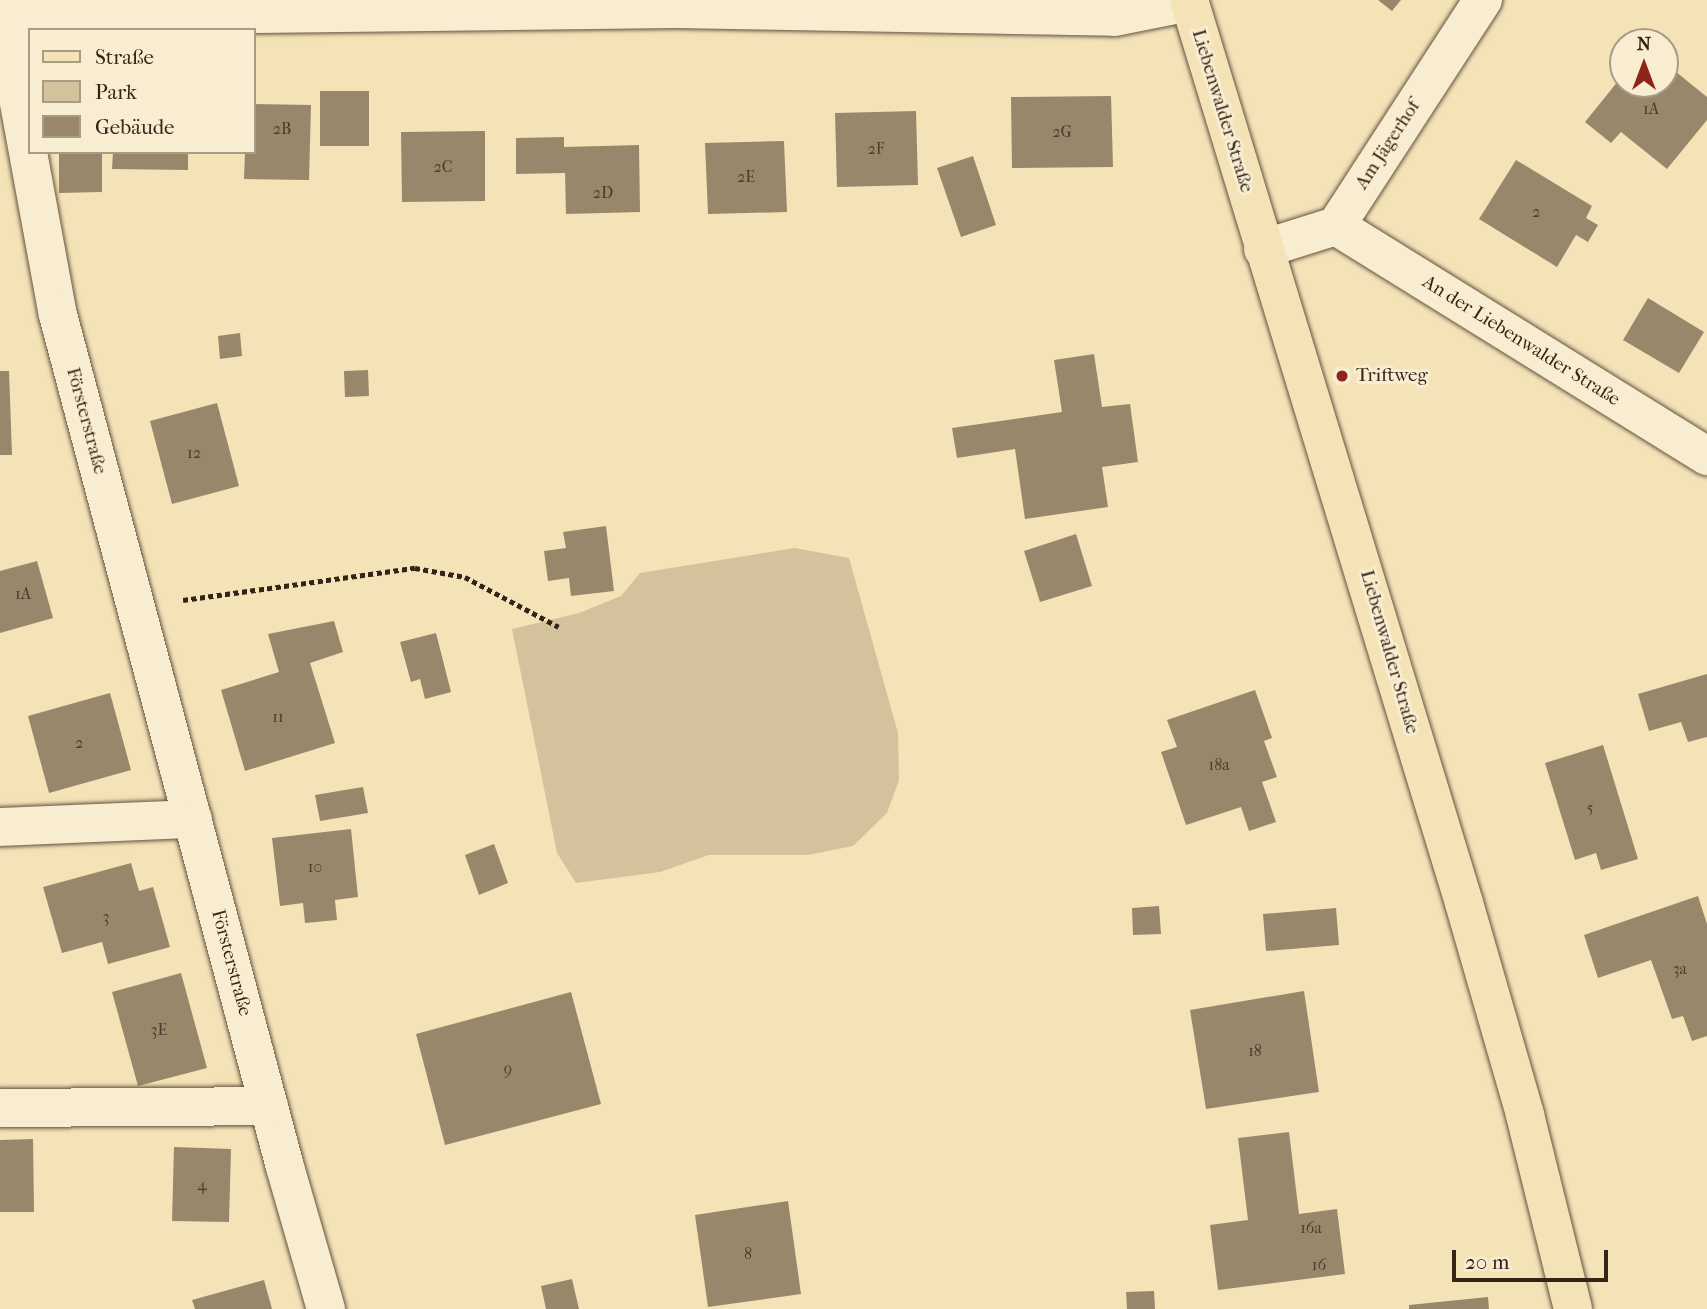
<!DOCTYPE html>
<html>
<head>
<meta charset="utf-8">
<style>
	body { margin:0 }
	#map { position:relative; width:1707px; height:1309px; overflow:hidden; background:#f5e3b8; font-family:"IM FELL French Canon",serif }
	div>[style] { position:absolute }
	.green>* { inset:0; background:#d4c29d }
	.building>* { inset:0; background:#98876b }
	.path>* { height:4.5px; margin-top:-2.25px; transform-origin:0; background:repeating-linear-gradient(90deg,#332318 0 5px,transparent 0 8.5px) }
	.roads { filter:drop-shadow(0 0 2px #645340) drop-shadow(0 0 2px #645340) }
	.minor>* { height:38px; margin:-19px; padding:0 19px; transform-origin:19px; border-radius:19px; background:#f8edd1 }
	.major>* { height:38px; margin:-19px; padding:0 19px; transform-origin:19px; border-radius:19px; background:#f5e3b8 }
	.dots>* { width:19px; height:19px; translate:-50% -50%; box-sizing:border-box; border:4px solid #f8edd1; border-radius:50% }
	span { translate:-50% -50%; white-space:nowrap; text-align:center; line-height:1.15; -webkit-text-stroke:6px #f8edd1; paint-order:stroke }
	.number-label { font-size:16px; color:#4c3c2d }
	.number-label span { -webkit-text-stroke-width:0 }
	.street-label { font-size:19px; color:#332318 }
	.poi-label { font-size:19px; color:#332318 }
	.left { translate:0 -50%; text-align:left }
	.legend { position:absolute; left:28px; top:28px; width:228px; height:126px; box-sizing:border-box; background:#f8edd1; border:2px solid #a99c87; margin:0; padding:9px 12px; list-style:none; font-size:21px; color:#332318 }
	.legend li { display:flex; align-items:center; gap:14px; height:35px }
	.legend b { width:35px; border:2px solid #a99c87 }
	.north { position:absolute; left:1609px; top:28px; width:70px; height:70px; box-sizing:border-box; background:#f8edd1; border:2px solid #a99c87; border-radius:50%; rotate:0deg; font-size:19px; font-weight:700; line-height:28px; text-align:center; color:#332318 }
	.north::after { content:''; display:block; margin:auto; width:24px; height:32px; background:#8f2418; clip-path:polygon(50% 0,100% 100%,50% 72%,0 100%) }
	.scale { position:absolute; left:1452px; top:1250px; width:156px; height:32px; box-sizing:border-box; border:4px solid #332318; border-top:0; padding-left:9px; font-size:21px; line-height:24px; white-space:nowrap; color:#332318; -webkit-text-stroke:5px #f8edd1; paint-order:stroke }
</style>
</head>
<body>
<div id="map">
	<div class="green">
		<div style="clip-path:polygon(795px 548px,849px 558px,898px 733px,899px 780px,887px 813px,853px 846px,808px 855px,709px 855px,660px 872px,576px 883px,557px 853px,512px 629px,579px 613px,621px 596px,640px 573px)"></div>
	</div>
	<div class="building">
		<div style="clip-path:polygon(1378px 0,1401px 0,1392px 11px)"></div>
		<div style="clip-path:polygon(1665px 63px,1707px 97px,1707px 120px,1667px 169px,1621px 132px,1611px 143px,1585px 122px,1623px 75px,1623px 84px,1665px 84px)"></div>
		<div style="clip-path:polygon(320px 91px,369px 91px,369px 146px,320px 146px)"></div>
		<div style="clip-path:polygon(1111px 96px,1113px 167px,1012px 168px,1011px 97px)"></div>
		<div style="clip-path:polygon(254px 104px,311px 105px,309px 180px,244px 179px,245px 152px,254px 152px)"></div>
		<div style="clip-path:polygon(916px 111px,918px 185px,837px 187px,835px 113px)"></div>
		<div style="clip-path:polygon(485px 131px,485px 201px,402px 202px,401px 132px)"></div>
		<div style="clip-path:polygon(564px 137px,564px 147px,639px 145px,640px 212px,566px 214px,565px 173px,516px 174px,516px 138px)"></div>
		<div style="clip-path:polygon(784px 141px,787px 212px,708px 214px,705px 143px)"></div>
		<div style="clip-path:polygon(59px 152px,102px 152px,102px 192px,59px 193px)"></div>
		<div style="clip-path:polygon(113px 152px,188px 152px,188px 170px,112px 169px)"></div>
		<div style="clip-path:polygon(973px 156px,996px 225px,961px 237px,937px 168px)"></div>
		<div style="clip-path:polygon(1516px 160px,1592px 206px,1586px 218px,1598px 225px,1588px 242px,1576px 235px,1557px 267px,1479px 219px)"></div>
		<div style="clip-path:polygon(1648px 298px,1704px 332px,1679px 373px,1623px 340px)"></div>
		<div style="clip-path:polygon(240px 333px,242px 356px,220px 359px,218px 336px)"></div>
		<div style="clip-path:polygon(1094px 354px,1102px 407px,1130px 404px,1138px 462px,1102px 467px,1108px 507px,1025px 519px,1015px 449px,957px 458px,952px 428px,1062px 412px,1054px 360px)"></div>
		<div style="clip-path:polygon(368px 370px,369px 396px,345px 397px,344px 371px)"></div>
		<div style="clip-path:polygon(0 371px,9px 371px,12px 455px,0 455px)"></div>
		<div style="clip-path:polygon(217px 403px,239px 486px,172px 504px,150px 421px)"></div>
		<div style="clip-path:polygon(606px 526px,614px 591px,571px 596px,569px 578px,548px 581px,544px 551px,566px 548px,563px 532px)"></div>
		<div style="clip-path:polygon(1076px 534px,1092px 586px,1040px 602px,1024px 551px)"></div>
		<div style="clip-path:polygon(37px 561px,53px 618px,0 633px,0 571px)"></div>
		<div style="clip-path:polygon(334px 621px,343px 652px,310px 663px,335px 743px,245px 771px,221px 690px,279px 672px,268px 634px)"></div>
		<div style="clip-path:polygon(436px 633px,451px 692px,425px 699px,420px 679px,411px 682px,400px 642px)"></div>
		<div style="clip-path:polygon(1707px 674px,1707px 737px,1688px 742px,1681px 722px,1649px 731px,1638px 694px)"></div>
		<div style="clip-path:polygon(1255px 690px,1272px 738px,1264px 741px,1277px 777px,1262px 782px,1276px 822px,1249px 831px,1241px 807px,1186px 825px,1161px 752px,1177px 747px,1167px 720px)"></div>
		<div style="clip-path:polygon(110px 693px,131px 770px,49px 793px,28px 716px)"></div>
		<div style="clip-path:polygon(1603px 745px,1638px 859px,1601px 870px,1596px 853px,1575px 860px,1545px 763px)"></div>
		<div style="clip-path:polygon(363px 787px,368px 813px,320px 821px,315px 795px)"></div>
		<div style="clip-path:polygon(351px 829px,358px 897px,335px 900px,337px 920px,305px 923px,303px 903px,280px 906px,272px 838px)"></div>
		<div style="clip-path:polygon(494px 844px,508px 883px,479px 895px,465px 855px)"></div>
		<div style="clip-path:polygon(131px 863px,139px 891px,153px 887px,170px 947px,108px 964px,102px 942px,62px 953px,43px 887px)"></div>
		<div style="clip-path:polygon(1698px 896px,1707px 924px,1707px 1036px,1692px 1041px,1683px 1016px,1672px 1019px,1651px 960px,1598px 978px,1584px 935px)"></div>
		<div style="clip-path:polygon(1159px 906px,1161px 934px,1133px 935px,1132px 908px)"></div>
		<div style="clip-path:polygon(1336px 908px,1339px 945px,1266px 951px,1263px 914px)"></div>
		<div style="clip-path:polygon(181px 973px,207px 1068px,138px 1086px,112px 992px)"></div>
		<div style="clip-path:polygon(1304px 991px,1319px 1092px,1206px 1109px,1190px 1010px)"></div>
		<div style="clip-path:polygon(571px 992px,601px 1104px,445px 1145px,416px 1034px)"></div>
		<div style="clip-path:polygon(1289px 1132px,1299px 1214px,1337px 1209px,1345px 1274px,1218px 1290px,1210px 1225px,1248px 1220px,1238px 1138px)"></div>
		<div style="clip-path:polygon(33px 1139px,34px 1212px,0 1212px,0 1140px)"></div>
		<div style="clip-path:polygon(174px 1147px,231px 1149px,229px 1222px,172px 1221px)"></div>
		<div style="clip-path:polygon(788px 1201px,801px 1294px,708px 1307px,695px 1215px)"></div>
		<div style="clip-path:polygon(572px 1279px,579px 1309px,546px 1309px,541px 1286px)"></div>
		<div style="clip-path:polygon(264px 1280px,272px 1309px,195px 1309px,192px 1300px)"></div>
		<div style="clip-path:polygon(1154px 1291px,1155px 1309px,1127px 1309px,1126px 1292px)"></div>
		<div style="clip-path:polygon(1488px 1297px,1489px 1309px,1409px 1309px,1409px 1305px)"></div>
	</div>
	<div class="path">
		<div style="left:183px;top:600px;width:234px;rotate:-7.9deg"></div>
		<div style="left:415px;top:568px;width:51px;rotate:10.2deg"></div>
		<div style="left:465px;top:577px;width:106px;rotate:28deg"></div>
	</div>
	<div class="roads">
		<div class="minor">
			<div style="left:0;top:17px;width:675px;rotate:-0.68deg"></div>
			<div style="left:675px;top:9px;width:440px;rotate:1deg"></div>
			<div style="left:1115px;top:17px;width:76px;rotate:-11.3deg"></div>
			<div style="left:14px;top:17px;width:59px;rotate:90deg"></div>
			<div style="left:14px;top:76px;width:243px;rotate:79.6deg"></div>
			<div style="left:58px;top:315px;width:882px;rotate:75.08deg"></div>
			<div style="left:285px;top:1167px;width:148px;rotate:73.9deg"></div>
			<div style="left:1336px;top:226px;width:437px;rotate:31.8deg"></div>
			<div style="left:1263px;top:249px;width:77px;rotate:-17.5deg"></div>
			<div style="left:1336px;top:226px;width:270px;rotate:-57deg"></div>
			<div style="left:0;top:827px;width:193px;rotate:-2.4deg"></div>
			<div style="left:0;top:1108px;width:269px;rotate:-0.4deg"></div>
		</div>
		<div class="major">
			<div style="left:1189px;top:0;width:944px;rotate:73.06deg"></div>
			<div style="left:1464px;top:903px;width:221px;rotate:73.9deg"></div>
			<div style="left:1525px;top:1115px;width:200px;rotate:76.1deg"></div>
		</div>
	</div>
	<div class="dots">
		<div style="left:1342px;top:376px;background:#8f2418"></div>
	</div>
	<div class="number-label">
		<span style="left:1651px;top:109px">1A</span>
		<span style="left:282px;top:129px">2B</span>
		<span style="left:1062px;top:132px">2G</span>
		<span style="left:876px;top:149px">2F</span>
		<span style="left:443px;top:167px">2C</span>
		<span style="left:746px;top:177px">2E</span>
		<span style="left:603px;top:193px">2D</span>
		<span style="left:1536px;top:212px">2</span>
		<span style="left:194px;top:453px">12</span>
		<span style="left:23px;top:594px">1A</span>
		<span style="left:278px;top:717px">11</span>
		<span style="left:79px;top:743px">2</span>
		<span style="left:1219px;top:765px">18a</span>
		<span style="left:1590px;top:808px">5</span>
		<span style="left:315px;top:867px">10</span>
		<span style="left:106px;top:917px">3</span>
		<span style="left:1680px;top:969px">3a</span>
		<span style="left:159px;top:1030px">3E</span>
		<span style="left:1255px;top:1051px">18</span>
		<span style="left:508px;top:1069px">9</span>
		<span style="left:202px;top:1185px">4</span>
		<span style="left:1311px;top:1228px">16a</span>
		<span style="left:748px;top:1254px">8</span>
		<span style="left:1319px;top:1265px">16</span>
	</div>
	<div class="street-label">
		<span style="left:1222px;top:111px;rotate:73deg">Liebenwalder Straße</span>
		<span style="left:1388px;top:145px;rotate:-57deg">Am Jägerhof</span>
		<span style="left:1521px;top:341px;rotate:32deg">An der Liebenwalder Straße</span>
		<span style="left:86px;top:421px;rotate:75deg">Försterstraße</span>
		<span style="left:1389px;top:652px;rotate:74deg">Liebenwalder Straße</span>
		<span style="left:231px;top:963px;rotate:75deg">Försterstraße</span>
	</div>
	<div class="poi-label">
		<span class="left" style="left:1356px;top:376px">Triftweg</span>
	</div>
	<ul class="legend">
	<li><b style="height:9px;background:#f5e3b8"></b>Straße</li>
	<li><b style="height:19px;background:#d4c29d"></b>Park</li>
	<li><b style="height:19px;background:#98876b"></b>Gebäude</li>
	</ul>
	<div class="north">N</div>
	<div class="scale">20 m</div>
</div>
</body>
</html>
